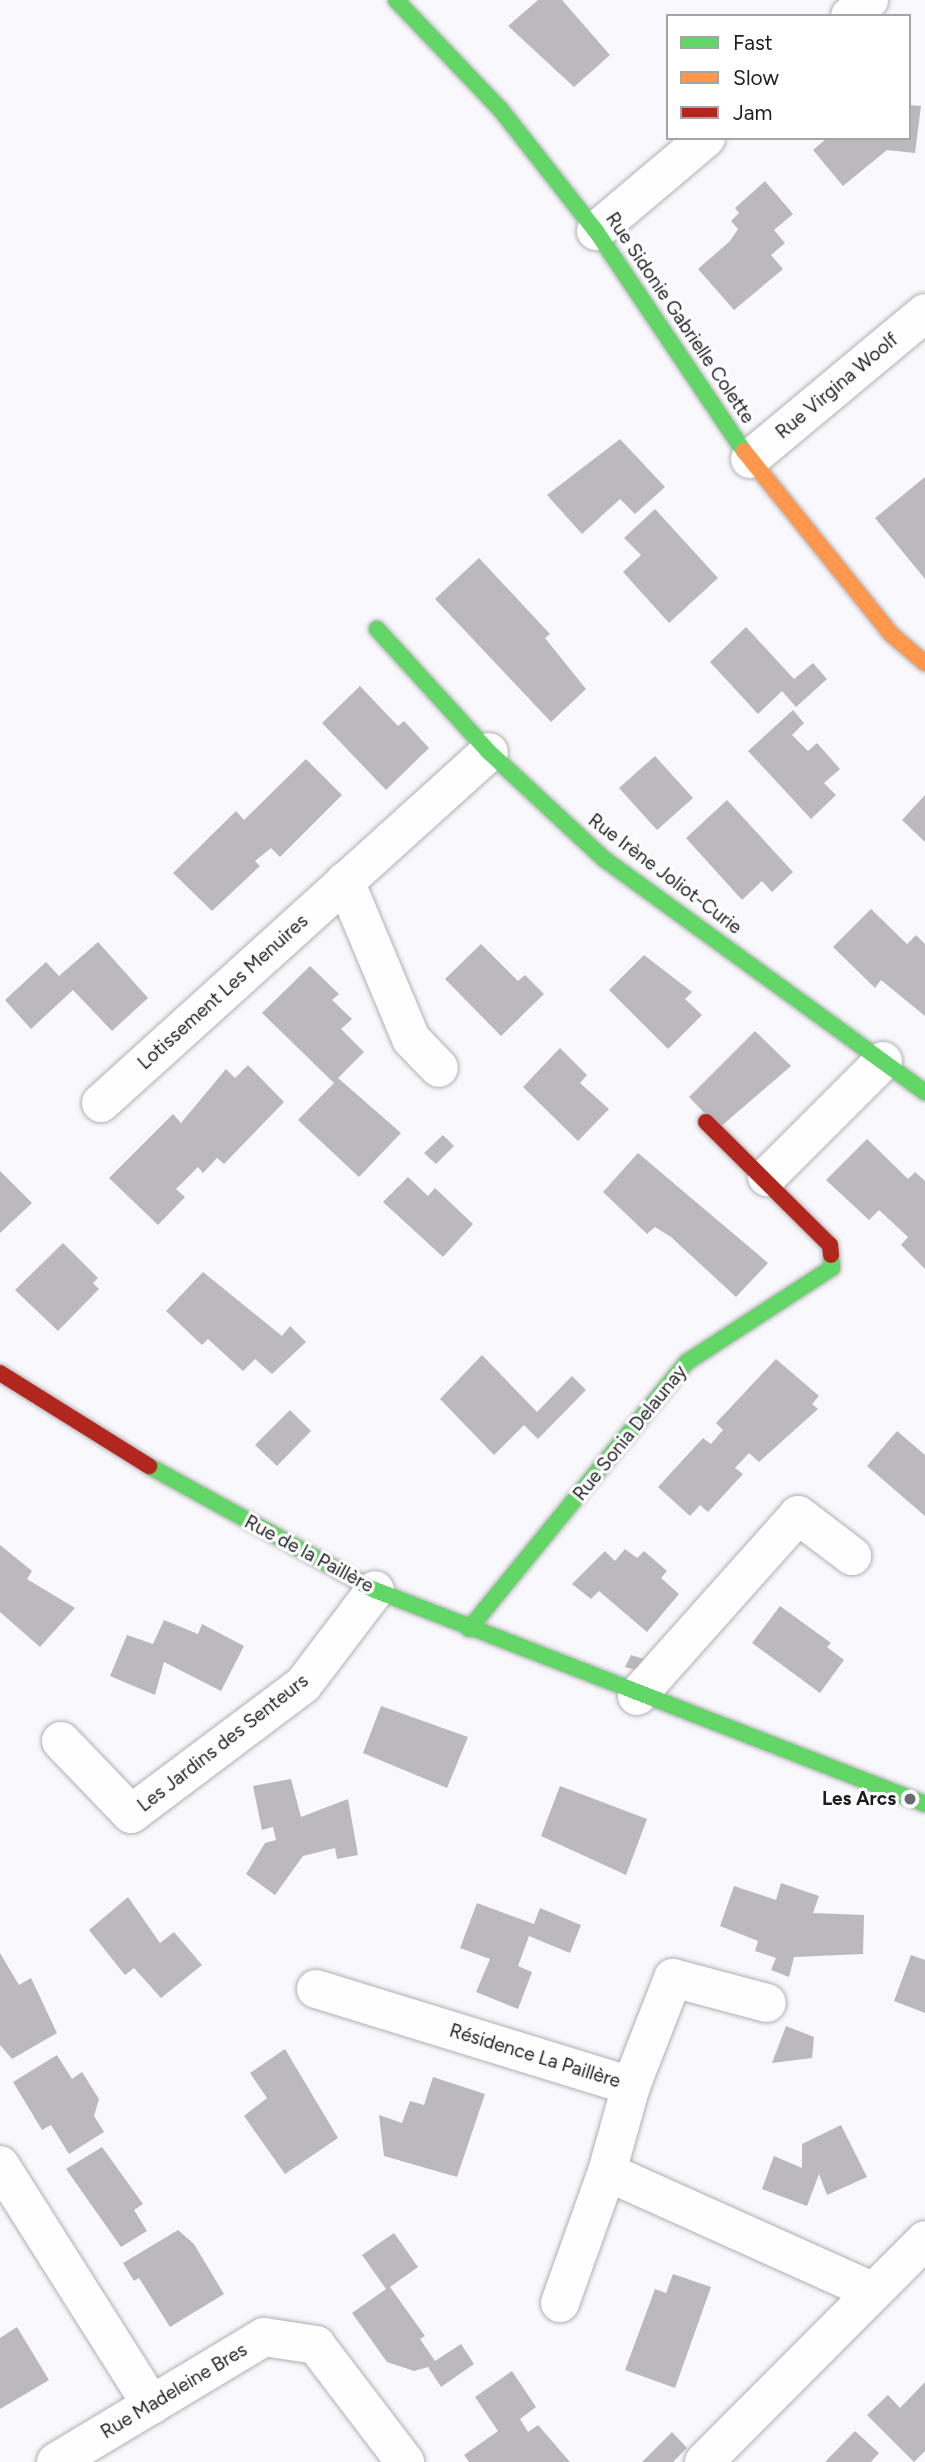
<!DOCTYPE html>
<html>
<head>
<meta charset="utf-8">
<style>
	body { margin:0 }
	#map { position:relative; width:925px; height:2462px; overflow:hidden; background:#f9f9fd; font-family:Figtree,sans-serif }
	div>[style] { position:absolute }
	.building>* { inset:0; background:#bbb9bc }
	.roads { filter:drop-shadow(0 0 2px #b0b0b3) drop-shadow(0 0 2px #b0b0b3) }
	.street>* { height:38px; margin:-19px; padding:0 19px; transform-origin:19px; border-radius:19px; background:#fefeff }
	.fast>* { height:16px; margin:-8px; padding:0 8px; transform-origin:8px; border-radius:8px; background:#63d668 }
	.slow>* { height:16px; margin:-8px; padding:0 8px; transform-origin:8px; border-radius:8px; background:#ff974d }
	.jam>* { height:16px; margin:-8px; padding:0 8px; transform-origin:8px; border-radius:8px; background:#b3261e }
	.dots>* { width:19px; height:19px; translate:-50% -50%; box-sizing:border-box; border:4px solid #fff; border-radius:50% }
	span { translate:-50% -50%; white-space:nowrap; text-align:center; line-height:1.15; -webkit-text-stroke:6px #fff; paint-order:stroke }
	.street-label { font-size:19px; color:#1d1e21 }
	.poi-label { font-size:19px; color:#1d1e21; font-weight:700 }
	.right { translate:-100% -50%; text-align:right }
	.legend { position:absolute; left:666px; top:14px; width:245px; height:126px; box-sizing:border-box; background:#fff; border:2px solid #a5a5a6; margin:0; padding:9px 12px; list-style:none; font-size:21px; color:#1d1e21 }
	.legend li { display:flex; align-items:center; gap:14px; height:35px }
	.legend b { width:35px; border:2px solid #a5a5a6 }
</style>
</head>
<body>
<div id="map">
	<div class="building">
		<div style="clip-path:polygon(538px 0,562px 0,610px 55px,574px 87px,508px 26px)"></div>
		<div style="clip-path:polygon(909px 105px,921px 106px,915px 153px,887px 150px,843px 186px,813px 150px,827px 138px,909px 138px)"></div>
		<div style="clip-path:polygon(765px 181px,793px 214px,774px 230px,785px 243px,771px 255px,783px 269px,734px 310px,698px 269px,730px 241px,738px 229px,731px 221px,739px 213px,735px 208px)"></div>
		<div style="clip-path:polygon(620px 439px,665px 487px,635px 514px,620px 499px,582px 534px,547px 495px)"></div>
		<div style="clip-path:polygon(925px 477px,925px 579px,875px 518px)"></div>
		<div style="clip-path:polygon(655px 509px,718px 578px,669px 623px,623px 572px,641px 555px,624px 538px)"></div>
		<div style="clip-path:polygon(479px 558px,550px 634px,545px 638px,586px 689px,551px 722px,435px 599px)"></div>
		<div style="clip-path:polygon(746px 627px,794px 679px,813px 663px,827px 679px,796px 707px,782px 691px,758px 714px,710px 662px)"></div>
		<div style="clip-path:polygon(360px 686px,398px 726px,404px 721px,429px 748px,386px 790px,322px 723px)"></div>
		<div style="clip-path:polygon(793px 710px,804px 723px,792px 735px,808px 751px,817px 743px,840px 769px,824px 783px,836px 795px,811px 819px,748px 751px)"></div>
		<div style="clip-path:polygon(655px 756px,693px 798px,657px 830px,619px 788px)"></div>
		<div style="clip-path:polygon(306px 759px,342px 795px,280px 857px,271px 848px,255px 861px,260px 866px,212px 911px,173px 873px,236px 811px,244px 820px)"></div>
		<div style="clip-path:polygon(925px 795px,925px 842px,902px 820px)"></div>
		<div style="clip-path:polygon(727px 800px,793px 872px,772px 892px,762px 881px,742px 900px,686px 838px)"></div>
		<div style="clip-path:polygon(871px 909px,907px 944px,916px 935px,925px 944px,925px 1016px,881px 980px,875px 988px,833px 947px)"></div>
		<div style="clip-path:polygon(98px 942px,148px 998px,112px 1031px,73px 990px,31px 1029px,5px 1000px,46px 962px,59px 976px)"></div>
		<div style="clip-path:polygon(481px 944px,518px 981px,525px 975px,544px 994px,501px 1036px,445px 979px)"></div>
		<div style="clip-path:polygon(644px 955px,692px 992px,685px 999px,702px 1015px,668px 1049px,609px 990px)"></div>
		<div style="clip-path:polygon(310px 966px,339px 994px,332px 1000px,352px 1019px,341px 1029px,364px 1052px,338px 1078px,401px 1133px,359px 1177px,298px 1120px,334px 1083px,262px 1013px)"></div>
		<div style="clip-path:polygon(755px 1031px,791px 1066px,719px 1128px,689px 1097px)"></div>
		<div style="clip-path:polygon(560px 1048px,587px 1075px,580px 1083px,609px 1109px,578px 1141px,523px 1087px)"></div>
		<div style="clip-path:polygon(248px 1065px,284px 1102px,224px 1164px,217px 1158px,203px 1173px,198px 1167px,176px 1189px,185px 1197px,158px 1225px,109px 1178px,173px 1114px,181px 1123px,226px 1069px,235px 1078px)"></div>
		<div style="clip-path:polygon(443px 1135px,454px 1146px,436px 1164px,424px 1153px)"></div>
		<div style="clip-path:polygon(867px 1139px,908px 1179px,915px 1172px,925px 1181px,925px 1269px,901px 1245px,908px 1237px,879px 1210px,869px 1220px,826px 1180px)"></div>
		<div style="clip-path:polygon(638px 1153px,768px 1263px,736px 1297px,671px 1237px,655px 1227px,647px 1234px,603px 1192px)"></div>
		<div style="clip-path:polygon(0 1171px,32px 1203px,0 1233px)"></div>
		<div style="clip-path:polygon(408px 1177px,428px 1196px,435px 1188px,473px 1224px,443px 1257px,383px 1202px)"></div>
		<div style="clip-path:polygon(63px 1243px,98px 1278px,93px 1283px,99px 1289px,58px 1331px,15px 1290px)"></div>
		<div style="clip-path:polygon(203px 1272px,282px 1336px,290px 1326px,306px 1342px,272px 1374px,255px 1359px,243px 1371px,208px 1339px,202px 1345px,166px 1311px)"></div>
		<div style="clip-path:polygon(482px 1355px,537px 1412px,572px 1376px,586px 1390px,538px 1439px,524px 1425px,494px 1455px,440px 1399px)"></div>
		<div style="clip-path:polygon(776px 1359px,819px 1396px,812px 1404px,818px 1409px,759px 1462px,749px 1453px,735px 1468px,743px 1474px,708px 1512px,700px 1505px,690px 1516px,658px 1487px,703px 1438px,711px 1444px,723px 1430px,716px 1423px)"></div>
		<div style="clip-path:polygon(290px 1410px,311px 1431px,277px 1466px,255px 1445px)"></div>
		<div style="clip-path:polygon(897px 1431px,925px 1455px,925px 1516px,867px 1466px)"></div>
		<div style="clip-path:polygon(0 1545px,32px 1571px,27px 1579px,75px 1608px,40px 1647px,0 1612px)"></div>
		<div style="clip-path:polygon(625px 1549px,637px 1558px,644px 1551px,667px 1571px,661px 1578px,679px 1594px,647px 1632px,599px 1591px,591px 1599px,572px 1584px,605px 1551px,615px 1561px)"></div>
		<div style="clip-path:polygon(780px 1606px,831px 1643px,827px 1647px,844px 1660px,820px 1693px,752px 1643px)"></div>
		<div style="clip-path:polygon(164px 1620px,198px 1634px,202px 1624px,244px 1646px,221px 1691px,164px 1662px,155px 1695px,110px 1676px,127px 1635px,153px 1644px)"></div>
		<div style="clip-path:polygon(631px 1655px,644px 1659px,640px 1671px,625px 1667px)"></div>
		<div style="clip-path:polygon(381px 1706px,468px 1737px,447px 1788px,363px 1753px)"></div>
		<div style="clip-path:polygon(291px 1779px,301px 1817px,348px 1799px,358px 1855px,337px 1859px,335px 1848px,303px 1856px,275px 1895px,246px 1874px,265px 1843px,276px 1840px,273px 1827px,262px 1830px,253px 1786px)"></div>
		<div style="clip-path:polygon(560px 1786px,647px 1819px,626px 1875px,541px 1836px)"></div>
		<div style="clip-path:polygon(781px 1883px,819px 1896px,813px 1913px,864px 1915px,863px 1954px,794px 1957px,789px 1977px,771px 1970px,776px 1958px,755px 1951px,758px 1941px,720px 1926px,734px 1886px,776px 1900px)"></div>
		<div style="clip-path:polygon(128px 1897px,160px 1943px,174px 1932px,202px 1965px,161px 1998px,134px 1968px,125px 1975px,89px 1930px)"></div>
		<div style="clip-path:polygon(477px 1903px,534px 1924px,540px 1908px,581px 1925px,570px 1953px,529px 1936px,518px 1966px,532px 1972px,518px 2009px,476px 1992px,490px 1959px,460px 1948px)"></div>
		<div style="clip-path:polygon(0 1953px,19px 1985px,31px 1978px,57px 2033px,12px 2059px,0 2045px)"></div>
		<div style="clip-path:polygon(911px 1955px,925px 1960px,925px 2013px,894px 2001px)"></div>
		<div style="clip-path:polygon(786px 2026px,814px 2037px,812px 2058px,772px 2063px)"></div>
		<div style="clip-path:polygon(285px 2049px,338px 2138px,285px 2174px,244px 2116px,267px 2098px,250px 2073px)"></div>
		<div style="clip-path:polygon(57px 2055px,72px 2079px,82px 2072px,99px 2099px,94px 2116px,104px 2132px,69px 2154px,51px 2125px,42px 2130px,13px 2082px)"></div>
		<div style="clip-path:polygon(433px 2077px,485px 2094px,457px 2177px,384px 2156px,379px 2115px,402px 2123px,410px 2101px,424px 2105px)"></div>
		<div style="clip-path:polygon(841px 2125px,867px 2177px,827px 2195px,819px 2174px,807px 2206px,762px 2189px,774px 2156px,802px 2168px,802px 2144px)"></div>
		<div style="clip-path:polygon(102px 2147px,143px 2204px,134px 2210px,147px 2231px,121px 2247px,66px 2169px)"></div>
		<div style="clip-path:polygon(178px 2230px,194px 2244px,224px 2294px,170px 2327px,139px 2278px,134px 2281px,123px 2263px)"></div>
		<div style="clip-path:polygon(394px 2233px,418px 2267px,390px 2287px,425px 2336px,420px 2339px,435px 2361px,461px 2344px,474px 2364px,441px 2387px,428px 2367px,414px 2371px,387px 2362px,352px 2313px,386px 2289px,362px 2255px)"></div>
		<div style="clip-path:polygon(673px 2274px,711px 2287px,675px 2388px,625px 2370px,655px 2289px,666px 2293px)"></div>
		<div style="clip-path:polygon(17px 2327px,49px 2380px,0 2409px,0 2338px)"></div>
		<div style="clip-path:polygon(512px 2371px,536px 2407px,520px 2419px,528px 2432px,538px 2425px,570px 2462px,469px 2462px,464px 2455px,498px 2431px,475px 2397px)"></div>
		<div style="clip-path:polygon(925px 2382px,925px 2451px,914px 2462px,867px 2415px,888px 2395px,900px 2408px)"></div>
		<div style="clip-path:polygon(855px 2431px,879px 2453px,871px 2462px,825px 2462px)"></div>
		<div style="clip-path:polygon(672px 2432px,687px 2448px,673px 2462px,642px 2462px)"></div>
	</div>
	<div class="roads">
		<div class="street">
			<div style="left:850px;top:16px;width:25px;rotate:-40deg"></div>
			<div style="left:596px;top:231px;width:144px;rotate:-40.2deg"></div>
			<div style="left:750px;top:459px;width:228px;rotate:-39.8deg"></div>
			<div style="left:345px;top:881px;width:171px;rotate:67.3deg"></div>
			<div style="left:411px;top:1039px;width:40px;rotate:46deg"></div>
			<div style="left:101px;top:1103px;width:523px;rotate:-42.13deg"></div>
			<div style="left:767px;top:1177px;width:164px;rotate:-45deg"></div>
			<div style="left:637px;top:1696px;width:242px;rotate:-48.3deg"></div>
			<div style="left:798px;top:1515px;width:68px;rotate:37.2deg"></div>
			<div style="left:61px;top:1741px;width:101px;rotate:46.2deg"></div>
			<div style="left:131px;top:1814px;width:215px;rotate:-36.9deg"></div>
			<div style="left:303px;top:1685px;width:119px;rotate:-52.8deg"></div>
			<div style="left:316px;top:1989px;width:330px;rotate:17.1deg"></div>
			<div style="left:631px;top:2086px;width:89px;rotate:105.6deg"></div>
			<div style="left:607px;top:2172px;width:290px;rotate:24.2deg"></div>
			<div style="left:631px;top:2086px;width:116px;rotate:-68.7deg"></div>
			<div style="left:673px;top:1978px;width:97px;rotate:14.9deg"></div>
			<div style="left:0;top:2165px;width:284px;rotate:57.7deg"></div>
			<div style="left:560px;top:2303px;width:139px;rotate:-70.3deg"></div>
			<div style="left:56px;top:2462px;width:243px;rotate:-31deg"></div>
			<div style="left:264px;top:2337px;width:53px;rotate:8.7deg"></div>
			<div style="left:316px;top:2345px;width:147px;rotate:52.7deg"></div>
			<div style="left:704px;top:2462px;width:313px;rotate:-45.1deg"></div>
		</div>
		<div class="fast">
			<div style="left:396px;top:0;width:152px;rotate:46.3deg"></div>
			<div style="left:501px;top:110px;width:154px;rotate:51.9deg"></div>
			<div style="left:596px;top:231px;width:265px;rotate:56.1deg"></div>
			<div style="left:377px;top:629px;width:166px;rotate:47.7deg"></div>
			<div style="left:489px;top:752px;width:157px;rotate:42.9deg"></div>
			<div style="left:604px;top:859px;width:397px;rotate:36deg"></div>
			<div style="left:149px;top:1466px;width:258px;rotate:28.8deg"></div>
			<div style="left:375px;top:1590px;width:590px;rotate:21.26deg"></div>
			<div style="left:469px;top:1629px;width:345px;rotate:-50.8deg"></div>
			<div style="left:687px;top:1362px;width:173px;rotate:-33deg"></div>
			<div style="left:832px;top:1268px;width:13px;rotate:-94deg"></div>
		</div>
		<div class="slow">
			<div style="left:744px;top:451px;width:235px;rotate:51.2deg"></div>
			<div style="left:891px;top:634px;width:45px;rotate:40.5deg"></div>
		</div>
		<div class="jam">
			<div style="left:706px;top:1122px;width:175px;rotate:44.8deg"></div>
			<div style="left:830px;top:1245px;width:10px;rotate:84deg"></div>
			<div style="left:0;top:1373px;width:176px;rotate:32deg"></div>
		</div>
	</div>
	<div class="dots">
		<div style="left:910px;top:1799px;background:#6a6b6e"></div>
	</div>
	<div class="street-label">
		<span style="left:680px;top:318px;rotate:56deg">Rue Sidonie Gabrielle Colette</span>
		<span style="left:837px;top:386px;rotate:-40deg">Rue Virgina Woolf</span>
		<span style="left:665px;top:874px;rotate:37deg">Rue Irène Joliot-Curie</span>
		<span style="left:223px;top:992px;rotate:-42deg">Lotissement Les Menuires</span>
		<span style="left:630px;top:1433px;rotate:-51deg">Rue Sonia Delaunay</span>
		<span style="left:309px;top:1554px;rotate:28deg">Rue de la Paillère</span>
		<span style="left:223px;top:1743px;rotate:-38deg">Les Jardins des Senteurs</span>
		<span style="left:535px;top:2056px;rotate:17deg">Résidence La Paillère</span>
		<span style="left:174px;top:2391px;rotate:-31deg">Rue Madeleine Bres</span>
	</div>
	<div class="poi-label">
		<span class="right" style="left:896px;top:1799px">Les Arcs</span>
	</div>
	<ul class="legend">
	<li><b style="height:9px;background:#63d668"></b>Fast</li>
	<li><b style="height:9px;background:#ff974d"></b>Slow</li>
	<li><b style="height:9px;background:#b3261e"></b>Jam</li>
	</ul>
</div>
</body>
</html>
